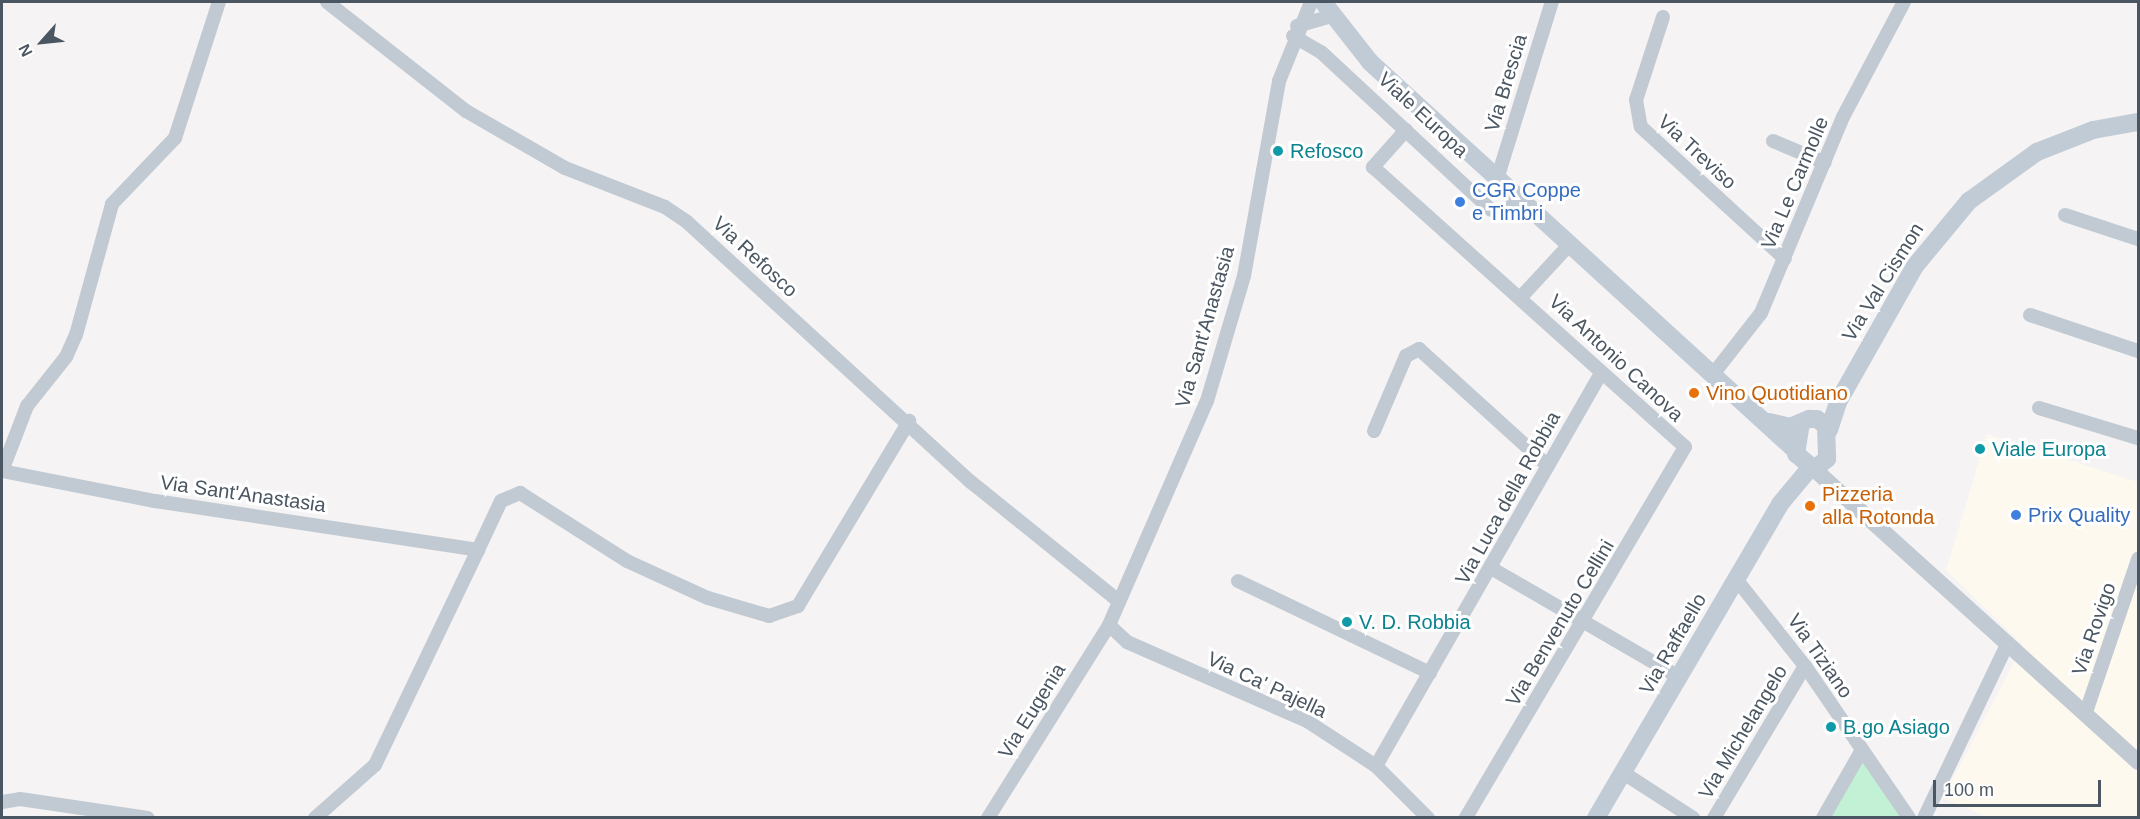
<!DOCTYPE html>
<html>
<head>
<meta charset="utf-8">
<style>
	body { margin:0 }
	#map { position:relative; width:2140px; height:819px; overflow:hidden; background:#f5f3f3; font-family:Helvetica,sans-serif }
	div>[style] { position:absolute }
	.commercial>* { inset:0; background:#fdf9ef }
	.green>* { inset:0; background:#c3f1d5 }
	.minor>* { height:14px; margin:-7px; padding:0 7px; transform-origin:7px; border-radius:7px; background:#c1cad2 }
	.tertiary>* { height:16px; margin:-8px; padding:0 8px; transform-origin:8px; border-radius:8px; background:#c1cad2 }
	.secondary>* { height:18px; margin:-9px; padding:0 9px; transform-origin:9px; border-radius:9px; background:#c1cbd6 }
	.dots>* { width:16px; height:16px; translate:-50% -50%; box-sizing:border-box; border:3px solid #fff; border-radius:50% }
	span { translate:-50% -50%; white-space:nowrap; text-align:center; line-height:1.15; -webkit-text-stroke:6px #fff; paint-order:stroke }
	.street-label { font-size:20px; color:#4a5661 }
	.culture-label { font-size:20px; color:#0d838f }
	.left { translate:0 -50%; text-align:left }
	.shop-label { font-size:20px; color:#366cbe }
	.food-label { font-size:20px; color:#c56008 }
	.frame { position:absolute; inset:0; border:3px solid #4a5661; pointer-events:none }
	.north { position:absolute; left:12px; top:12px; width:60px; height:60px; -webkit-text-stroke:4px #fff; paint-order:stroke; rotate:243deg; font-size:16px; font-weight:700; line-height:24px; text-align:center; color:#4a5661 }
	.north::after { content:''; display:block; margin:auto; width:21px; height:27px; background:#4a5661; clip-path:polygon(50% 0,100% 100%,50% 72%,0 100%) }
	.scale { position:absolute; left:1933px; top:780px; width:168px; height:27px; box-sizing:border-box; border:3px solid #4a5661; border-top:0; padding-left:8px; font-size:18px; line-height:21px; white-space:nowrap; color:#4a5661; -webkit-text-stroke:4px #fff; paint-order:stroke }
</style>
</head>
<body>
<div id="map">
	<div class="commercial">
		<div style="clip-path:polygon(1987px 434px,2138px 482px,2138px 817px,1987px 817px,1943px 798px,2023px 645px,1946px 570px)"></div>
	</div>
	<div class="green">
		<div style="clip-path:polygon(1863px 761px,1903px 818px,1830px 818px)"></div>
	</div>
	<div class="minor">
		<div style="left:327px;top:2px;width:177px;rotate:38.1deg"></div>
		<div style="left:466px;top:111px;width:114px;rotate:29.9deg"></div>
		<div style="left:565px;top:168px;width:107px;rotate:21.3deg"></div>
		<div style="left:665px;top:207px;width:27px;rotate:34deg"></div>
		<div style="left:687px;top:222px;width:385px;rotate:42.5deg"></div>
		<div style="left:971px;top:482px;width:188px;rotate:38.9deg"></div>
		<div style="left:1663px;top:17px;width:87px;rotate:108deg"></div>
		<div style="left:1636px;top:100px;width:27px;rotate:80deg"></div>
		<div style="left:1641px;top:127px;width:195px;rotate:42.5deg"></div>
		<div style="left:1297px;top:26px;width:35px;rotate:-16deg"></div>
		<div style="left:1293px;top:36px;width:32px;rotate:30deg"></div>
		<div style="left:1321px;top:52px;width:231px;rotate:42.9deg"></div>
		<div style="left:1490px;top:209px;width:13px;rotate:23deg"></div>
		<div style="left:1502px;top:214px;width:25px;rotate:-40deg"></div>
		<div style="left:1406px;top:130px;width:50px;rotate:131.7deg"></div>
		<div style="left:1373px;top:167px;width:419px;rotate:41.9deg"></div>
		<div style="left:1685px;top:447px;width:431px;rotate:120.6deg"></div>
		<div style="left:1773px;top:141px;width:56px;rotate:22.9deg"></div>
		<div style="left:1498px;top:176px;width:182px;rotate:-72.8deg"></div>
		<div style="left:2065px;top:215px;width:77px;rotate:18.2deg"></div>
		<div style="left:1521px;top:297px;width:72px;rotate:-47.2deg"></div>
		<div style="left:2030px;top:315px;width:114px;rotate:18.4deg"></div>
		<div style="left:1714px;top:373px;width:76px;rotate:-51.9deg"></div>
		<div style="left:1761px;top:313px;width:212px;rotate:-67.3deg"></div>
		<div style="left:1843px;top:117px;width:130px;rotate:-62.1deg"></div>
		<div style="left:2039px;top:408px;width:103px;rotate:16.9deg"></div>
		<div style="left:1374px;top:431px;width:82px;rotate:-66.9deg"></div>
		<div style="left:1406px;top:356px;width:15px;rotate:-28deg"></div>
		<div style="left:1419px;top:349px;width:174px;rotate:42.2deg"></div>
		<div style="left:2px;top:471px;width:156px;rotate:11.1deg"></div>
		<div style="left:155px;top:501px;width:327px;rotate:8.6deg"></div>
		<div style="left:478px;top:550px;width:54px;rotate:-64.9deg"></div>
		<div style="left:501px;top:501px;width:21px;rotate:-23deg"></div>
		<div style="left:520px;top:493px;width:127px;rotate:32.4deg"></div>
		<div style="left:627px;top:561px;width:89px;rotate:24.6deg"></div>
		<div style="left:708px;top:598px;width:64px;rotate:16.4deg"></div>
		<div style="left:769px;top:616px;width:31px;rotate:-19deg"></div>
		<div style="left:798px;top:606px;width:216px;rotate:-59deg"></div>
		<div style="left:2px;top:471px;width:70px;rotate:-69deg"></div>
		<div style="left:27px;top:406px;width:63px;rotate:-51.5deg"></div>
		<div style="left:66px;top:357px;width:24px;rotate:-66deg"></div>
		<div style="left:76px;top:335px;width:136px;rotate:-74.6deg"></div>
		<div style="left:112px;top:204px;width:91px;rotate:-46.3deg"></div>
		<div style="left:175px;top:138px;width:143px;rotate:-72.1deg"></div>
		<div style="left:1491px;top:568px;width:217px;rotate:30.1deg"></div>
		<div style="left:1736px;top:579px;width:111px;rotate:51.6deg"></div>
		<div style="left:1805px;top:666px;width:184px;rotate:55.6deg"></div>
		<div style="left:1238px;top:581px;width:213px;rotate:25.6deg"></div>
		<div style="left:1109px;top:625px;width:25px;rotate:43deg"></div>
		<div style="left:1127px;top:642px;width:197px;rotate:23.7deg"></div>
		<div style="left:1307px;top:721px;width:82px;rotate:33.1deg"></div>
		<div style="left:1376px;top:766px;width:74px;rotate:45deg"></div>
		<div style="left:2086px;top:712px;width:162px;rotate:-71.2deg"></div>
		<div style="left:1376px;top:766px;width:453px;rotate:-60.2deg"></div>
		<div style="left:1622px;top:772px;width:85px;rotate:32.9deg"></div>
		<div style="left:2px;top:802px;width:18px;rotate:-9deg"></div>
		<div style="left:20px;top:799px;width:129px;rotate:8.4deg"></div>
		<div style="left:315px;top:818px;width:80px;rotate:-41.5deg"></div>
		<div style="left:375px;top:765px;width:238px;rotate:-64.4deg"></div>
		<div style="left:988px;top:818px;width:228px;rotate:-57.9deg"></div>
		<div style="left:1109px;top:625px;width:244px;rotate:-66.4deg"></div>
		<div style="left:1207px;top:401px;width:130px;rotate:-73.5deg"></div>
		<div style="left:1244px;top:276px;width:198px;rotate:-79.8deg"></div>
		<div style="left:1279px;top:81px;width:85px;rotate:-67.9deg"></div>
		<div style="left:1714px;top:818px;width:177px;rotate:-59.1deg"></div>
		<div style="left:1823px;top:818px;width:78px;rotate:-60.2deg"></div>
		<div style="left:1924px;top:818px;width:194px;rotate:-64.4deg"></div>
	</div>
	<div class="tertiary">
		<div style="left:1814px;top:469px;width:437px;rotate:42.1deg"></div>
	</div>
	<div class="secondary">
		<div style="left:1323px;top:2px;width:76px;rotate:51.9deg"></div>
		<div style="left:1370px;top:62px;width:575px;rotate:42.39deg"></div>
		<div style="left:1769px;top:422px;width:22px;rotate:13deg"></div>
		<div style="left:1790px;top:427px;width:21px;rotate:-23deg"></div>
		<div style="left:1809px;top:419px;width:8px"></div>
		<div style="left:1817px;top:419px;width:11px;rotate:38deg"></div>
		<div style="left:1826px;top:426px;width:33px;rotate:88deg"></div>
		<div style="left:1827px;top:459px;width:16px;rotate:142deg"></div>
		<div style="left:1814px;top:469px;width:23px;rotate:-140deg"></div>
		<div style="left:1796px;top:454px;width:31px;rotate:-81deg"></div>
		<div style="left:1829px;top:430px;width:29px;rotate:-72deg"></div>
		<div style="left:1838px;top:402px;width:156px;rotate:-60.5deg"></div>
		<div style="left:1915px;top:266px;width:85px;rotate:-50.3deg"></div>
		<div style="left:1969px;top:201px;width:84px;rotate:-35.8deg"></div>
		<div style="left:2037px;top:152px;width:60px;rotate:-21.4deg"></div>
		<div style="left:2093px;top:130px;width:46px;rotate:-10.1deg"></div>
		<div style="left:1596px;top:818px;width:364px;rotate:-59.6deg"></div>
		<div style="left:1780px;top:504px;width:47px;rotate:-50.2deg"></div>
	</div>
	<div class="dots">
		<div style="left:1278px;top:151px;background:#0f9aa8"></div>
		<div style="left:1460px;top:202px;background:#3f7fe0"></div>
		<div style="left:1694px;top:393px;background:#e8710a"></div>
		<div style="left:1980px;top:449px;background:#0f9aa8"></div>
		<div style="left:1810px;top:506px;background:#e8710a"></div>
		<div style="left:2016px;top:515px;background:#3f7fe0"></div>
		<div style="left:1347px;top:622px;background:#0f9aa8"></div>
		<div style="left:1831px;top:727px;background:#0f9aa8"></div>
	</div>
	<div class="street-label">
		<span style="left:1506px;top:83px;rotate:-73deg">Via Brescia</span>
		<span style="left:1423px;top:115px;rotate:43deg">Viale Europa</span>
		<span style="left:1697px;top:152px;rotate:43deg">Via Treviso</span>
		<span style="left:1795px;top:183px;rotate:-67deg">Via Le Carmolle</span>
		<span style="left:755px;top:257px;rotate:43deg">Via Refosco</span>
		<span style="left:1883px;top:282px;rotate:-58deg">Via Val Cismon</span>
		<span style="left:1205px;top:327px;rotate:-74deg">Via Sant'Anastasia</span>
		<span style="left:1616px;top:358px;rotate:43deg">Via Antonio Canova</span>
		<span style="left:243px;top:494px;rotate:8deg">Via Sant'Anastasia</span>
		<span style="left:1508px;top:498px;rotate:-61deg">Via Luca della Robbia</span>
		<span style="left:1560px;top:623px;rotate:-59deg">Via Benvenuto Cellini</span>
		<span style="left:2094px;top:629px;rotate:-71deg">Via Rovigo</span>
		<span style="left:1673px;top:644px;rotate:-60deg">Via Raffaello</span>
		<span style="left:1820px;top:656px;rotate:55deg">Via Tiziano</span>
		<span style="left:1267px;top:685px;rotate:25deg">Via Ca' Pajella</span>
		<span style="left:1032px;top:711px;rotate:-58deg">Via Eugenia</span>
		<span style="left:1743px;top:732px;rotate:-59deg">Via Michelangelo</span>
	</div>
	<div class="culture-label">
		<span class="left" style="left:1290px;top:151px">Refosco</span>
		<span class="left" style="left:1992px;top:449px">Viale Europa</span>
		<span class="left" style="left:1359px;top:622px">V. D. Robbia</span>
		<span class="left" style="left:1843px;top:727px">B.go Asiago</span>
	</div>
	<div class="shop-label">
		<span class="left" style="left:1472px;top:202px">CGR Coppe<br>e Timbri</span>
		<span class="left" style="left:2028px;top:515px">Prix Quality</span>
	</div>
	<div class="food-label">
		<span class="left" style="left:1706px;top:393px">Vino Quotidiano</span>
		<span class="left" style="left:1822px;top:506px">Pizzeria<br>alla Rotonda</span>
	</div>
	<div class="frame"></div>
	<div class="north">N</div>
	<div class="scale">100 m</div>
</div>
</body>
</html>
